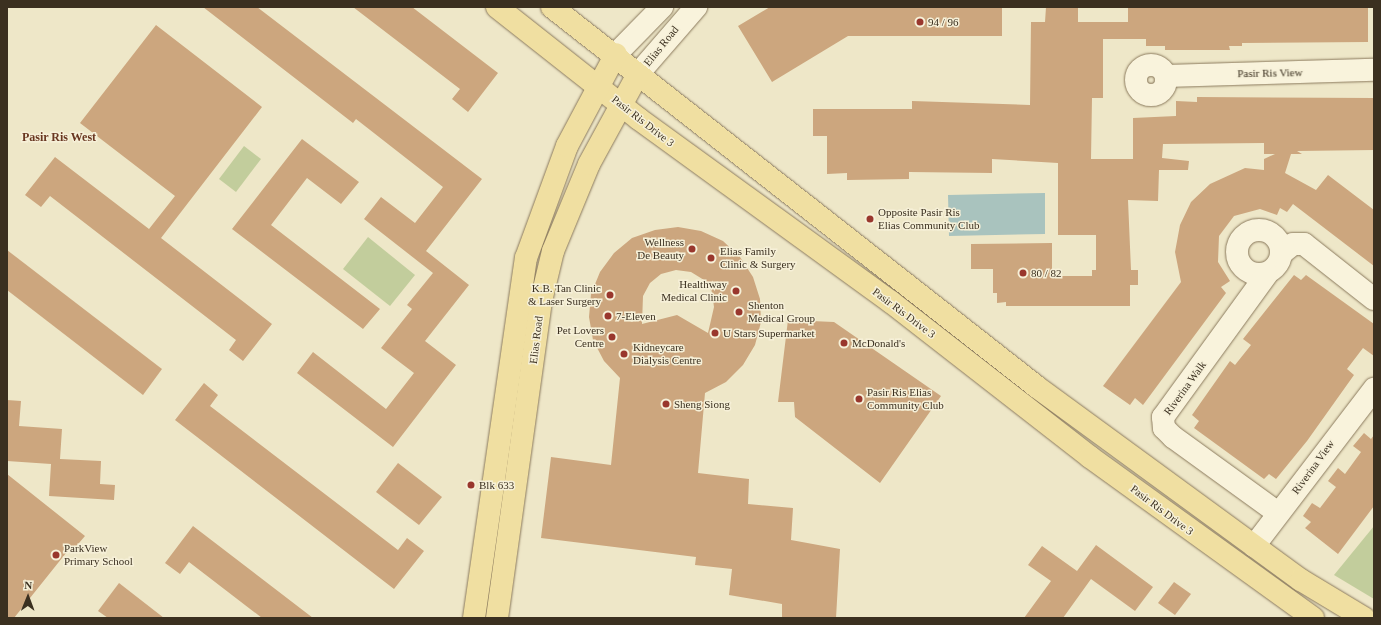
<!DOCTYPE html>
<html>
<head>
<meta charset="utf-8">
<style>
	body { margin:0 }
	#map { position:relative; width:1381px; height:625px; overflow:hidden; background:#eee7c8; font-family:"Times New Roman",serif }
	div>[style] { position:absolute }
	.green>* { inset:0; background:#c2cd9c }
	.water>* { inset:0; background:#a9c3be }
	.building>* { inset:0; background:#cca67e }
	.roads { filter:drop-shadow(0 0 1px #8b7a5d) drop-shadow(0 0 1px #8b7a5d) }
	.minor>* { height:22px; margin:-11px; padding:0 11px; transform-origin:11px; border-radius:11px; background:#f9f3dc }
	.minor>.ring { margin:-11px; padding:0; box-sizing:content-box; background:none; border:22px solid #f9f3dc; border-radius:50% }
	.major>* { height:22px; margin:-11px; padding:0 11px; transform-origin:11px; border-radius:11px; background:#f0dfa1 }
	.dots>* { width:11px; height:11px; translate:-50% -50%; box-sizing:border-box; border:2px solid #f6f0d8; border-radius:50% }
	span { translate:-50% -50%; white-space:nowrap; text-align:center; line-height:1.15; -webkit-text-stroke:3px #f6f0d8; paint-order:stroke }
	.poi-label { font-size:11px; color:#3b3020 }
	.left { translate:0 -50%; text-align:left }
	.right { translate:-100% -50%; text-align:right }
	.street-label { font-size:11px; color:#3b3020 }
	.neighbourhood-label { font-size:12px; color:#683620; font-weight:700 }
	.frame { position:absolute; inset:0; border:8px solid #3b3020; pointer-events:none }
	.north { position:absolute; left:8px; top:577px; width:40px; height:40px; -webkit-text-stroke:3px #f6f0d8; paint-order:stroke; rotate:1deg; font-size:11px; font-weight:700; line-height:16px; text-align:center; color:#3b3020 }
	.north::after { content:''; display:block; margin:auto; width:14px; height:18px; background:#3b3020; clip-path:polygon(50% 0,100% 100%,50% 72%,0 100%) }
</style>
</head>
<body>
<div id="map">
	<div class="green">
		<div style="clip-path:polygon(244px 146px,261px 159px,236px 192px,219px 179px)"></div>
		<div style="clip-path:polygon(368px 237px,415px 275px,390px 306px,343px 269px)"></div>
		<div style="clip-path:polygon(1374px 526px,1374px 599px,1334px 575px)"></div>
	</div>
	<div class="water">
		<div style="clip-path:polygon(1045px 193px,1045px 234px,949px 236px,948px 195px)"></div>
	</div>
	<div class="building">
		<div style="clip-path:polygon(203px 7px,257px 7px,482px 179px,426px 251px,469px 285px,425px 341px,456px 365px,393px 447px,297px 373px,313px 352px,386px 409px,414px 373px,381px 348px,412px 309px,407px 305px,433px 273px,364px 219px,381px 197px,415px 223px,443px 187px,356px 119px,353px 123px)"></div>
		<div style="clip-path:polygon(353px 7px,412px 7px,498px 73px,468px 112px,452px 99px,460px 89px)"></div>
		<div style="clip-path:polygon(770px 7px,1002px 7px,1002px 36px,848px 36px,772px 82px,738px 26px)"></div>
		<div style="clip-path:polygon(1046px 7px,1078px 7px,1078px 22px,1128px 22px,1128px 7px,1368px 7px,1368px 42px,1242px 43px,1242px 46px,1229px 46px,1230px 50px,1165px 50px,1165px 46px,1146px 46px,1146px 39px,1103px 39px,1103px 98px,1092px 98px,1091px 159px,1133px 159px,1133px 118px,1176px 116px,1176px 101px,1197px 102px,1197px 97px,1374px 98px,1374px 150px,1297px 151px,1302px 154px,1291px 154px,1285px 173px,1316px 190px,1328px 175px,1374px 210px,1374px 266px,1293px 204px,1287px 212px,1280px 208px,1277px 215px,1260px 209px,1234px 216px,1219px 236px,1218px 262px,1230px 281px,1221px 287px,1226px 293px,1143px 405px,1135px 398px,1130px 405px,1103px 386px,1181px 282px,1175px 252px,1180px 225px,1191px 202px,1210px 184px,1245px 168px,1264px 170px,1264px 159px,1275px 154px,1264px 154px,1264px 143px,1163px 144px,1162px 158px,1189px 161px,1188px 170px,1159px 170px,1158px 201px,1128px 200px,1131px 270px,1138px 270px,1138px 285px,1130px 285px,1130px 306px,1006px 306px,1006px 302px,997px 303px,997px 293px,993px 293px,993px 269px,971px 269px,971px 244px,1052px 243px,1052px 276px,1092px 276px,1092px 270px,1096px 270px,1096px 235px,1058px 235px,1058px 163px,992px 159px,992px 173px,909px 172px,909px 179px,847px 180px,847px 173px,827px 174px,827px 136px,813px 136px,813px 109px,912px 109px,912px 101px,1030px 105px,1031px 22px,1045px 22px)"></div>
		<div style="clip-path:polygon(156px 25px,262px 107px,161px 238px,272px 324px,243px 361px,229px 350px,236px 340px,50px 196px,41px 207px,25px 195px,55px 157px,149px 229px,175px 196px,80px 123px)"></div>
		<div style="clip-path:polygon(302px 139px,359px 182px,341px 204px,307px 178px,271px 225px,380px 309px,363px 329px,232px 229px)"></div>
		<div style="clip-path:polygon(evenodd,678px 227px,701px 231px,723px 241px,740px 257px,753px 277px,760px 299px,761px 322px,755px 345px,743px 365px,726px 382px,705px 393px,698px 473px,749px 479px,748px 504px,793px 508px,791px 540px,840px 549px,836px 618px,782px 618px,782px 604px,729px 595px,732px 569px,695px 565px,696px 557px,541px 538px,551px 457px,611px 465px,620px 378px,604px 361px,593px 340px,589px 317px,591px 294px,600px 272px,614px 253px,632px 238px,655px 230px,678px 227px,676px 270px,691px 272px,704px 280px,712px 292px,714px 307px,708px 333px,677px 315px,642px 324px,643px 296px,650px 283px,661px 274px,676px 270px)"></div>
		<div style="clip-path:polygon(7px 250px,162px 369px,143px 395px,7px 290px)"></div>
		<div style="clip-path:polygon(1294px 275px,1301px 280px,1306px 275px,1374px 324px,1374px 356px,1363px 348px,1347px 369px,1354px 375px,1307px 441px,1276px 479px,1269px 474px,1264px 479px,1194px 428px,1199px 421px,1192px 415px,1230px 361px,1235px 365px,1251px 345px,1243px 339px)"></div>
		<div style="clip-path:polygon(788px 320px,834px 322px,941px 396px,880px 483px,795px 417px,794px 402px,778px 402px)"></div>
		<div style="clip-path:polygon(204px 383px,218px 395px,210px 406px,398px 550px,407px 538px,424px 551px,394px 589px,175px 420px)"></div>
		<div style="clip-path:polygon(7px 400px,21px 401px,19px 426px,62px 429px,60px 459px,101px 461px,100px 484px,115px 485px,114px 500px,49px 496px,51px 464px,7px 461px)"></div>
		<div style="clip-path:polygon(1364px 433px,1371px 439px,1374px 435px,1374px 506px,1338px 554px,1305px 528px,1311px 522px,1303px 516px,1312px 503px,1320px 508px,1336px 487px,1328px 481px,1338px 468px,1345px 474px,1361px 452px,1353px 446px)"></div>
		<div style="clip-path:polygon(398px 463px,442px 497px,419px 525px,376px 492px)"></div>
		<div style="clip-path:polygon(7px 474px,85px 536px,73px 550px,70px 548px,14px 618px,7px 618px)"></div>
		<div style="clip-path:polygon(193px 526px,313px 618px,262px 618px,189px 562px,180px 574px,165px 563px)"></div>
		<div style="clip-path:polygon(1096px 545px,1153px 587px,1135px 611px,1091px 579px,1063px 618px,1024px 618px,1051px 581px,1028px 565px,1042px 546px,1077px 571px)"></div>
		<div style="clip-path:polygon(1174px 582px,1191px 594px,1175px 615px,1158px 603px)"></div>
		<div style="clip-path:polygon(119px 583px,164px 618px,108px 618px,98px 611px)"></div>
	</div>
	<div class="roads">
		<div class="minor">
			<div style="left:616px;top:54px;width:66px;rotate:-45.6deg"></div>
			<div class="ring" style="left:1136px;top:65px;width:8px;height:8px"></div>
			<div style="left:638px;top:74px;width:89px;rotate:-49.1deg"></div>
			<div style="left:1166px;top:76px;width:208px;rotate:-1.7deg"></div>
			<div class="ring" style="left:1237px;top:230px;width:22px;height:22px"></div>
			<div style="left:1282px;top:253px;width:14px;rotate:-39deg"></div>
			<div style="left:1293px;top:244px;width:11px"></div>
			<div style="left:1304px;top:244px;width:89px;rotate:38.2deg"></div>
			<div style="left:1267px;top:274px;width:177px;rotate:126deg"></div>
			<div style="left:1163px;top:417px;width:11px;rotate:85deg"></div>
			<div style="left:1164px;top:428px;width:13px;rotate:45deg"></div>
			<div style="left:1173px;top:437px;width:130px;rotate:35.9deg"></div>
			<div style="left:1254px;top:546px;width:198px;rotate:-52.6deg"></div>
		</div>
		<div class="major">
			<div style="left:497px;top:7px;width:181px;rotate:38.3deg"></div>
			<div style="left:639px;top:119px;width:311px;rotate:36deg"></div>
			<div style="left:891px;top:302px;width:252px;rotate:37.9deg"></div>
			<div style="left:1090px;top:457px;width:275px;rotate:35.8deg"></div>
			<div style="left:552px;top:7px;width:616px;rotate:38.08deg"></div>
			<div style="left:1037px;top:387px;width:327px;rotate:36.2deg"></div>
			<div style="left:1301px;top:580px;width:74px;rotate:31.1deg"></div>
			<div style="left:474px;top:618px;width:364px;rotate:-81.8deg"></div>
			<div style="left:526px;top:258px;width:119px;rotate:-69.9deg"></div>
			<div style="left:567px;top:146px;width:104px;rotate:-62deg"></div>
			<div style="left:497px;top:618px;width:320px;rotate:-82.1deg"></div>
			<div style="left:541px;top:301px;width:51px;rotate:-76.5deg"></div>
			<div style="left:553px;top:251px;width:94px;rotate:-67.5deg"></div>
			<div style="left:589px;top:164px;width:102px;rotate:-61.4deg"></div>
		</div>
	</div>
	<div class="dots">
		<div style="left:920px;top:22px;background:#99372d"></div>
		<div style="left:870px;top:219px;background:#99372d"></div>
		<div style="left:692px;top:249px;background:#99372d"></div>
		<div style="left:711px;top:258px;background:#99372d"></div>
		<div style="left:1023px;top:273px;background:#99372d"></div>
		<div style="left:736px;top:291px;background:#99372d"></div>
		<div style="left:610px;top:295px;background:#99372d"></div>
		<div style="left:739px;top:312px;background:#99372d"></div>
		<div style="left:608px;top:316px;background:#99372d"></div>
		<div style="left:715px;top:333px;background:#99372d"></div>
		<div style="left:612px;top:337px;background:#99372d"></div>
		<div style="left:844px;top:343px;background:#99372d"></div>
		<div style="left:624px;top:354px;background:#99372d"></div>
		<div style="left:859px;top:399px;background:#99372d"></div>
		<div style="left:666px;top:404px;background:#99372d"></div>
		<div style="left:471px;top:485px;background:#99372d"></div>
		<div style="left:56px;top:555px;background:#99372d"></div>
	</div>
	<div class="poi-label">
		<span class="left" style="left:928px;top:22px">94 / 96</span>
		<span class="left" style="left:878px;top:219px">Opposite Pasir Ris<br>Elias Community Club</span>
		<span class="right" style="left:684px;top:249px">Wellness<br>De Beauty</span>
		<span class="left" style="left:720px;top:258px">Elias Family<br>Clinic &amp; Surgery</span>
		<span class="left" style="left:1031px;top:273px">80 / 82</span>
		<span class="right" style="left:727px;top:291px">Healthway<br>Medical Clinic</span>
		<span class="right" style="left:601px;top:295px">K.B. Tan Clinic<br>&amp; Laser Surgery</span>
		<span class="left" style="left:748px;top:312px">Shenton<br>Medical Group</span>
		<span class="left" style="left:616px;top:316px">7-Eleven</span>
		<span class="right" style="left:604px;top:337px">Pet Lovers<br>Centre</span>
		<span class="left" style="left:723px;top:333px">U Stars Supermarket</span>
		<span class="left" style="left:852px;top:343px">McDonald's</span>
		<span class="left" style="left:633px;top:354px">Kidneycare<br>Dialysis Centre</span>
		<span class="left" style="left:867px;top:399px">Pasir Ris Elias<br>Community Club</span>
		<span class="left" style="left:674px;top:404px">Sheng Siong</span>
		<span class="left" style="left:479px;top:485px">Blk 633</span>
		<span class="left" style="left:64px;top:555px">ParkView<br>Primary School</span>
	</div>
	<div class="street-label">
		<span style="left:661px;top:46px;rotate:-51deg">Elias Road</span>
		<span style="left:1270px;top:73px;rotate:-1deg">Pasir Ris View</span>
		<span style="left:643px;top:121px;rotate:38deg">Pasir Ris Drive 3</span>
		<span style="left:904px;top:313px;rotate:37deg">Pasir Ris Drive 3</span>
		<span style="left:536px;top:340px;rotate:-83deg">Elias Road</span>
		<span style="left:1185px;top:388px;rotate:-54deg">Riverina Walk</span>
		<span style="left:1313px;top:467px;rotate:-54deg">Riverina View</span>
		<span style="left:1162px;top:510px;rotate:37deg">Pasir Ris Drive 3</span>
	</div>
	<div class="neighbourhood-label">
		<span style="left:59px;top:138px">Pasir Ris West</span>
	</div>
	<div class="frame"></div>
	<div class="north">N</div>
</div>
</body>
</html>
